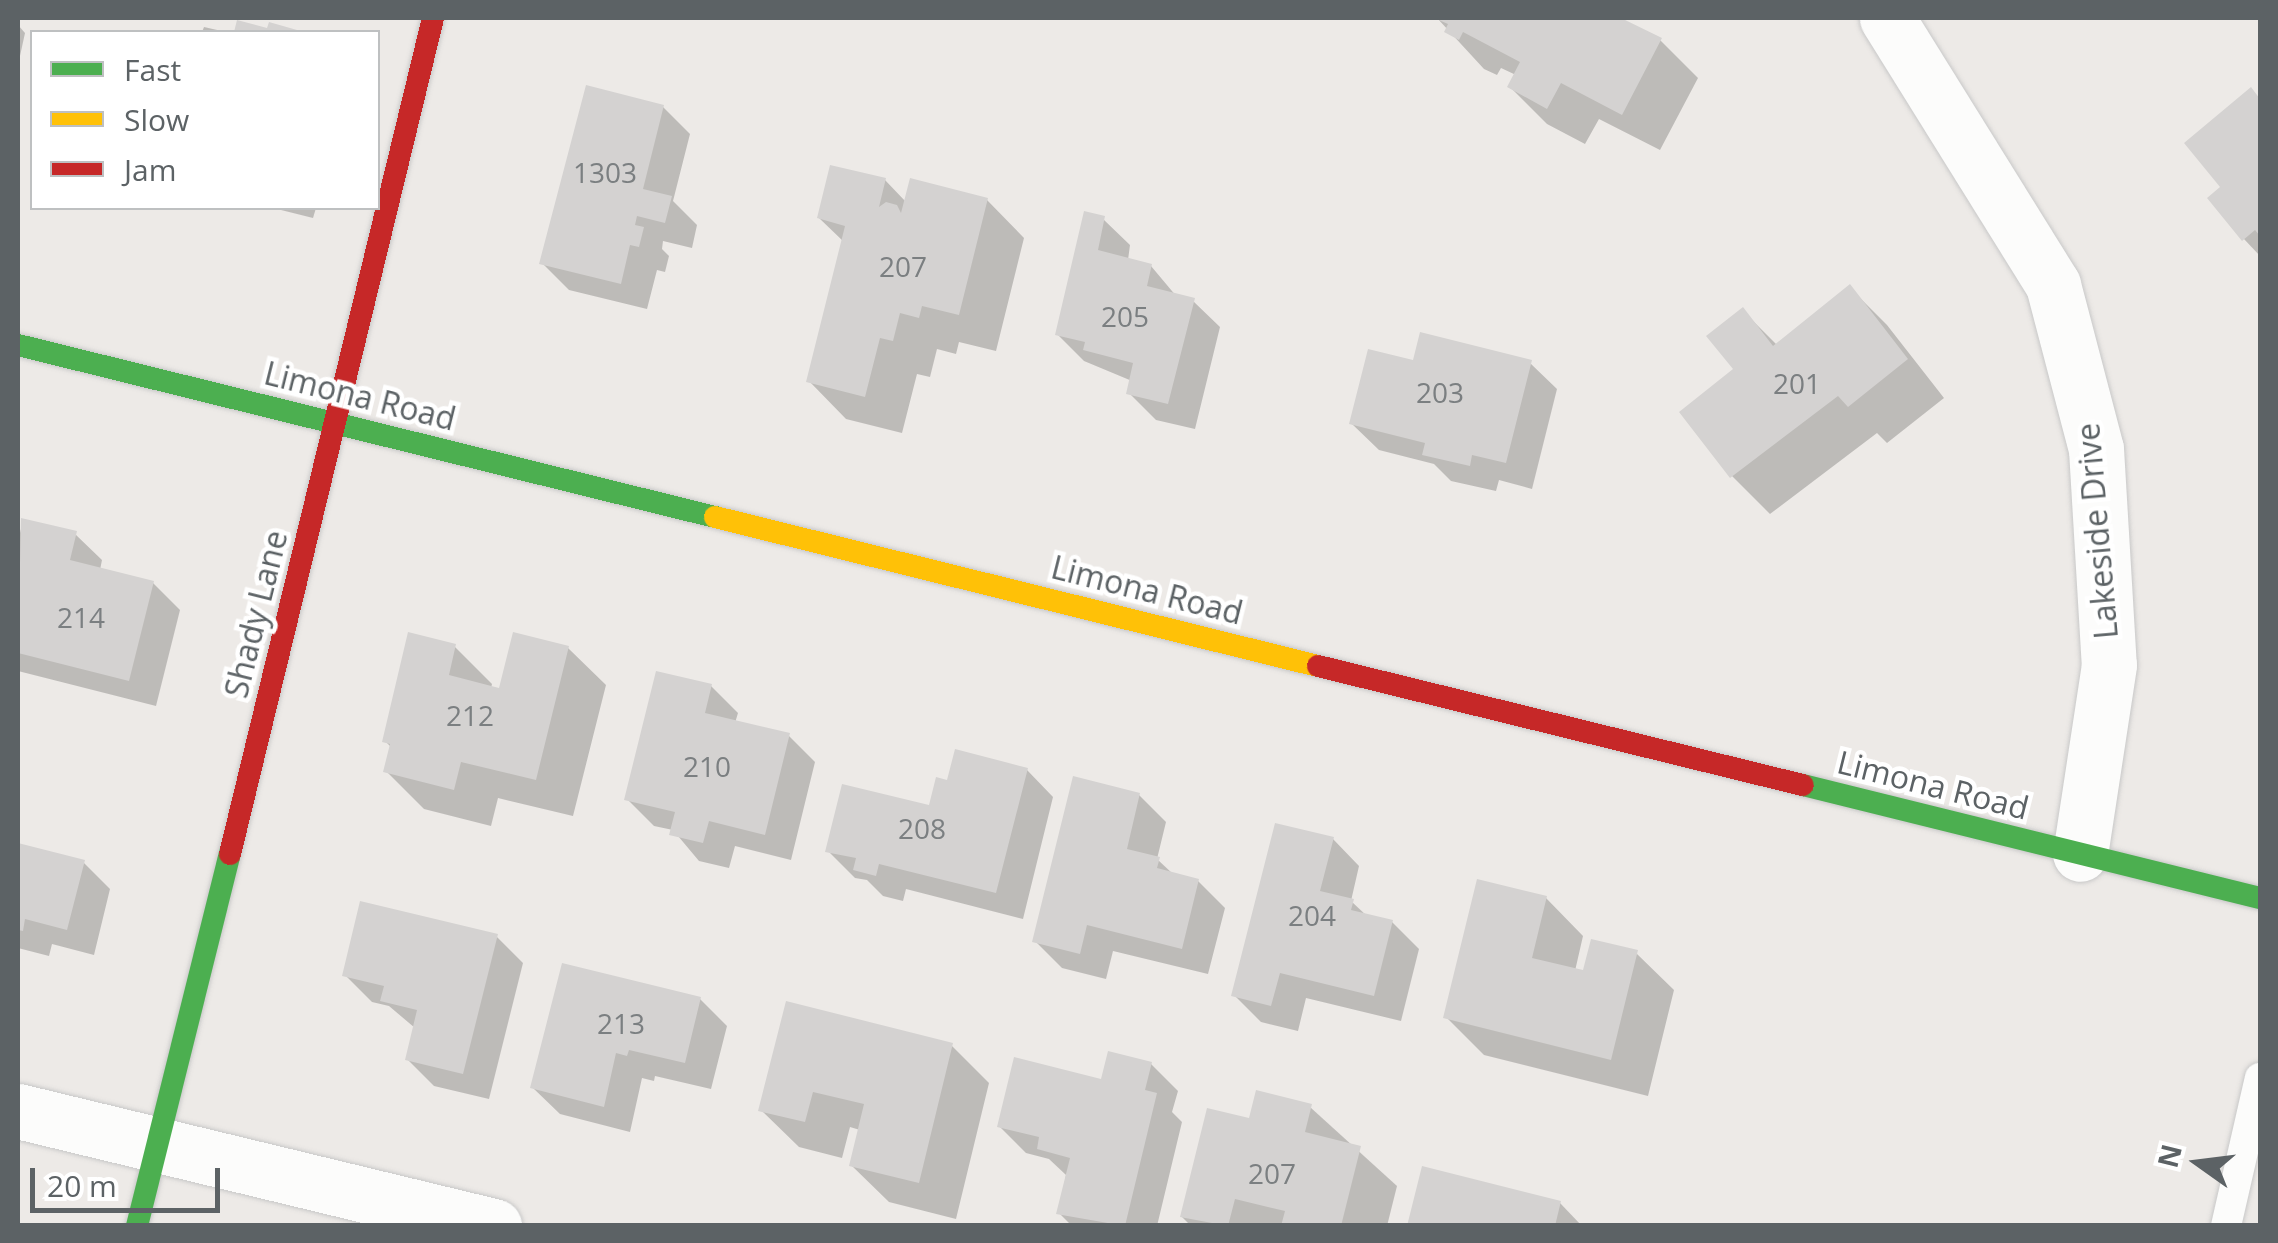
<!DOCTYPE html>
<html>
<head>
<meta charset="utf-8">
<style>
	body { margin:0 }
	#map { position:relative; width:2278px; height:1243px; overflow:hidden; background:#edeae7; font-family:"Open Sans",sans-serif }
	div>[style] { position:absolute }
	.shadow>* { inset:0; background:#0003 }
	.building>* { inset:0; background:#d4d2d1 }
	.roads { filter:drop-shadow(0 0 2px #c8c8c8) drop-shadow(0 0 2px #c8c8c8) }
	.lane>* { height:30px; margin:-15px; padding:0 15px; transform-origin:15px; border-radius:15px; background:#fcfcfb }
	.street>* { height:55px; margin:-27.5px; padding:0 27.5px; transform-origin:27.5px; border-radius:27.5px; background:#fcfcfb }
	.fast>* { height:22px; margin:-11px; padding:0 11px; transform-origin:11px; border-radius:11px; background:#4caf50 }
	.slow>* { height:22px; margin:-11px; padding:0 11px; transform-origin:11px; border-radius:11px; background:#ffc107 }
	.jam>* { height:22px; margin:-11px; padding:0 11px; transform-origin:11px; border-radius:11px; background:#c62828 }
	span { translate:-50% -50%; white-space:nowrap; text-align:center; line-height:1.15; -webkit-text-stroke:9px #fff; paint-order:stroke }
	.number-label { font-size:28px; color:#7b7f81 }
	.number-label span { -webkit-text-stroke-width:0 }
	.street-label { font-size:32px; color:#5c6265 }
	.frame { position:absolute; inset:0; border:20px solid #5c6265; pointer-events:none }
	.legend { position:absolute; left:30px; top:30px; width:350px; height:180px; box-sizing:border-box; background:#fff; border:2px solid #bec0c1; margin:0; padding:12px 18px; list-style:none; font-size:30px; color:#5c6265 }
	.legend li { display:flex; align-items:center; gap:20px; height:50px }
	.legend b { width:50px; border:2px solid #bec0c1 }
	.north { position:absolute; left:2148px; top:1113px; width:100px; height:100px; -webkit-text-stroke:8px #fff; paint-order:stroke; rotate:284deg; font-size:28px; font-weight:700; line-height:40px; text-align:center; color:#5c6265 }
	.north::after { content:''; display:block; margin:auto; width:35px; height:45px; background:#5c6265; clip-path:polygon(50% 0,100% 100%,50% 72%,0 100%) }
	.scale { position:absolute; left:30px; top:1168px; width:190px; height:45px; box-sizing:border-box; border:5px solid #5c6265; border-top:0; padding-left:12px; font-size:30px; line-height:35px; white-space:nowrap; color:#5c6265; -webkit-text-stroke:8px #fff; paint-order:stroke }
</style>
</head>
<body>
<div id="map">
	<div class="shadow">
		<div style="clip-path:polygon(1437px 18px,1616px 18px,1660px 40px,1698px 78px,1660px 150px,1599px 119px,1585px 144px,1547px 124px,1510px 87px,1516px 75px,1501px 68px,1497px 75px,1484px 69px)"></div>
		<div style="clip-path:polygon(18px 25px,25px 33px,18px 65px)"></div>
		<div style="clip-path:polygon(204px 27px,226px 32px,202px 32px)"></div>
		<div style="clip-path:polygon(2251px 91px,2260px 101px,2260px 256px,2244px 239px,2224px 188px)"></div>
		<div style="clip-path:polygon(663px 107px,690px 134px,673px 201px,697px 225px,692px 248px,663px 241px,662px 249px,669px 256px,665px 272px,657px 270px,647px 309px,569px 290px,542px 263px)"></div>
		<div style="clip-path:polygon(885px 180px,906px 202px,987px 200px,1024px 238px,996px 351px,959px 342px,956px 354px,937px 349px,930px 377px,917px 374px,902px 433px,846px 419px,809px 381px,844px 242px,819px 218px)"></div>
		<div style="clip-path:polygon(273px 208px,316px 208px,313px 218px)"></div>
		<div style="clip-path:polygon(1103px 219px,1130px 245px,1128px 260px,1151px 266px,1177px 297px,1193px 301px,1220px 327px,1195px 429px,1156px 420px,1129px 393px,1132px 381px,1084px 361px,1057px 334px)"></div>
		<div style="clip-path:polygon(1850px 288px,1887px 325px,1944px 398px,1887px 443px,1877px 433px,1770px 514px,1732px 476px,1682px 413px,1736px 370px,1743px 311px,1777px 345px)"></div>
		<div style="clip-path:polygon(1414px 363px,1530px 363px,1557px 389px,1532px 489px,1499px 480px,1496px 491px,1451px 481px,1434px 464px,1379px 450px,1352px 424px)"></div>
		<div style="clip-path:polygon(23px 521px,75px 534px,102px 560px,100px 570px,153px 583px,180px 610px,156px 706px,18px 671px,18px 541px)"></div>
		<div style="clip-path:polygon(455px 647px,492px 684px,491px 688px,501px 691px,568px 648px,606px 685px,573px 816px,498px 798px,491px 826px,424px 809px,386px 771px,392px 748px,385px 741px)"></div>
		<div style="clip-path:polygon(711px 686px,738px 713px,735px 723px,789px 736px,815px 762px,791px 860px,735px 846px,729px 868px,699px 861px,673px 830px,654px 826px,627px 799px)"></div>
		<div style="clip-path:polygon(1027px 770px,1053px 797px,1023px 919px,906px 889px,903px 901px,883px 896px,867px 880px,855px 878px,828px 851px,930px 808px,949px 783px)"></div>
		<div style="clip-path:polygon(1139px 795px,1166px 822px,1157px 859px,1174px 875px,1198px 881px,1225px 908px,1208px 974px,1113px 951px,1106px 979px,1062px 968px,1035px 941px)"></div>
		<div style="clip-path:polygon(1333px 839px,1359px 866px,1351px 901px,1368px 917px,1392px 922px,1419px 949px,1401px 1021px,1306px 998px,1298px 1031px,1261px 1022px,1234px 995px)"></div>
		<div style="clip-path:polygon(18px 846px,83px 862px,110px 889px,94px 955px,52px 944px,49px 956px,18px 948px)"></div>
		<div style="clip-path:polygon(1546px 898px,1583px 936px,1575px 971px,1585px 973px,1636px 953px,1674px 990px,1648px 1096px,1484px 1055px,1446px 1017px)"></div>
		<div style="clip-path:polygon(496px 936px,523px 963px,489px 1099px,434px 1086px,407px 1059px,415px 1028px,389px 1006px,372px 1002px,345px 975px)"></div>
		<div style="clip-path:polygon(700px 999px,727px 1026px,711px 1089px,655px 1076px,654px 1081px,642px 1078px,630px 1132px,560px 1114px,533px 1088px)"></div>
		<div style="clip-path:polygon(788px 1004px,951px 1045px,989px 1083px,956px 1219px,889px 1202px,851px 1165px,860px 1130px,850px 1127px,842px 1158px,799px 1147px,761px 1110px)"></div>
		<div style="clip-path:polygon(1151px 1064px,1178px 1091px,1172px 1112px,1182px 1122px,1157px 1226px,1072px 1226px,1059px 1213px,1066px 1175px,1049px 1159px,1026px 1153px,999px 1126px)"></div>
		<div style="clip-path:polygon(1310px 1107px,1397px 1186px,1387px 1226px,1191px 1226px,1182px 1217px,1250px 1122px)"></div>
		<div style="clip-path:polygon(1560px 1203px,1582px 1226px,1409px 1226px)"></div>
	</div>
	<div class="building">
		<div style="clip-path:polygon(1434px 18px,1621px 18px,1662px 38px,1622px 115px,1561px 83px,1547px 109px,1507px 87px,1520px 62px,1463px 32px,1459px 40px,1444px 32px,1448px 24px)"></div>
		<div style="clip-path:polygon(237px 20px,267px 28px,269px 22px,304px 32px,234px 32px)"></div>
		<div style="clip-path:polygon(586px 85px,664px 105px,643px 189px,672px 196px,665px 223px,637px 216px,635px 225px,644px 227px,639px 247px,630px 245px,621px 284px,539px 264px)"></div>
		<div style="clip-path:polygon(2251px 87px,2260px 99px,2260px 236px,2255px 230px,2242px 241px,2207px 198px,2220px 187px,2184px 143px)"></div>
		<div style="clip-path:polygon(830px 165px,886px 178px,879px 207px,886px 202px,897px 205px,901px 213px,910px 178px,988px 198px,959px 315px,922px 306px,919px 318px,900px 313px,893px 341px,880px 338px,865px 397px,806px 382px,845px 226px,817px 218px)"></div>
		<div style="clip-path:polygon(1084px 211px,1105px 216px,1098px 250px,1152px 264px,1147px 286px,1195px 298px,1168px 404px,1126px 394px,1133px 363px,1083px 350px,1085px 342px,1055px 335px)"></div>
		<div style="clip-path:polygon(1850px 284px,1908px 359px,1848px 407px,1838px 396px,1730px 478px,1679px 412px,1733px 369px,1706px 336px,1743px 307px,1773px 346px)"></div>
		<div style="clip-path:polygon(1420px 332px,1532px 360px,1506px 463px,1472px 455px,1470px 466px,1422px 455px,1425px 443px,1349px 424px,1368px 349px,1413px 360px)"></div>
		<div style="clip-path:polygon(21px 518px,77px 531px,70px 560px,154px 581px,129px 681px,18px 653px)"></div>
		<div style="clip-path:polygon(408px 632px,456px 644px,449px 675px,499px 688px,513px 632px,569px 646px,536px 780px,461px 762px,454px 790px,383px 772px,390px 744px,382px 742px)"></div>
		<div style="clip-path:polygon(656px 671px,712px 684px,705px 713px,790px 733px,765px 835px,709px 821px,703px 843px,669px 835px,675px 812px,624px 800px)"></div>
		<div style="clip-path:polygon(955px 749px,1028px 768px,996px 893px,879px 864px,876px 876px,853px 870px,856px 858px,825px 852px,842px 784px,929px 805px,936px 777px,947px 780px)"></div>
		<div style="clip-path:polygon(1073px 776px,1140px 793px,1127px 849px,1160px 857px,1157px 868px,1199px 879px,1182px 949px,1087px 925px,1080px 954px,1032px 942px)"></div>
		<div style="clip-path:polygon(1275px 823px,1334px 837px,1320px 891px,1354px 899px,1351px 910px,1393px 920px,1374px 996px,1280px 973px,1271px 1006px,1231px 996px)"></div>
		<div style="clip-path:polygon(18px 843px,85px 860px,67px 930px,25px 919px,23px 931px,18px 930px)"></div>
		<div style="clip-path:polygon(1477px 879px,1547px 896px,1532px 958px,1583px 970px,1591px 939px,1638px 950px,1611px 1060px,1443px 1018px)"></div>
		<div style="clip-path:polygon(360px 901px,498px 934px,463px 1074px,405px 1060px,417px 1010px,380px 1001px,384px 986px,342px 976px)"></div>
		<div style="clip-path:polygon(562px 963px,701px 997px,685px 1063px,629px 1050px,627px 1056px,616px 1053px,604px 1107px,530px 1088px)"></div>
		<div style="clip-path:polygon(786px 1001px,953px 1043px,919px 1183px,849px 1166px,864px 1104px,813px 1092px,805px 1122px,758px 1111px)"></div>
		<div style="clip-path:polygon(1108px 1051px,1152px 1062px,1145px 1090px,1157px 1093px,1125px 1226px,1056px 1214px,1070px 1158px,1037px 1149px,1039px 1137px,997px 1127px,1014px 1057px,1101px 1079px)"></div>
		<div style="clip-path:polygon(1256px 1090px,1312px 1104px,1305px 1132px,1361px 1146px,1341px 1226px,1281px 1226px,1285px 1211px,1235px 1199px,1228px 1226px,1180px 1217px,1207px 1108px,1249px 1118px)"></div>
		<div style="clip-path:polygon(1422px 1166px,1561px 1201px,1555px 1226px,1407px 1226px)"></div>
	</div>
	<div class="roads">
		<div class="lane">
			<div style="left:2226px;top:1226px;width:152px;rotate:-77.1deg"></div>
		</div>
		<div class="street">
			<div style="left:1887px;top:18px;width:314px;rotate:58.1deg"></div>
			<div style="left:2053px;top:285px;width:170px;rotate:75.3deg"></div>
			<div style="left:2096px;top:449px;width:216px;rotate:86.6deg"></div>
			<div style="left:2109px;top:665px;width:191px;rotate:98.7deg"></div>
			<div style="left:18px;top:1111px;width:490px;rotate:13.6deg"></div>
		</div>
		<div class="fast">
			<div style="left:18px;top:345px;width:718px;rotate:13.86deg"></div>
			<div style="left:1803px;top:785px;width:471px;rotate:13.9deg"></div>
			<div style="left:137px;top:1226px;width:383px;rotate:-76deg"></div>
		</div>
		<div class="slow">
			<div style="left:715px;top:517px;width:621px;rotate:13.88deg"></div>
		</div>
		<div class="jam">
			<div style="left:1318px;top:666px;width:499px;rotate:13.8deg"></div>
			<div style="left:230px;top:854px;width:860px;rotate:-76.35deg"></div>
		</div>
	</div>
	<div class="number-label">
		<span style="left:605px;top:172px">1303</span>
		<span style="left:903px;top:266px">207</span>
		<span style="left:1125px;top:316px">205</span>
		<span style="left:1797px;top:383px">201</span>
		<span style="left:1440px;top:392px">203</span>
		<span style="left:81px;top:617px">214</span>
		<span style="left:470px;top:715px">212</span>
		<span style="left:707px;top:766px">210</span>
		<span style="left:922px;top:828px">208</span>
		<span style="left:1312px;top:915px">204</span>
		<span style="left:621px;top:1023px">213</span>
		<span style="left:1272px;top:1173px">207</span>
	</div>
	<div class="street-label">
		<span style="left:360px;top:396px;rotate:14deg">Limona Road</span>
		<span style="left:2097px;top:531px;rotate:-95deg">Lakeside Drive</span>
		<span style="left:1147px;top:590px;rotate:14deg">Limona Road</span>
		<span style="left:256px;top:614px;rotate:-76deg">Shady Lane</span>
		<span style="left:1933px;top:785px;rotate:14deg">Limona Road</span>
	</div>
	<div class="frame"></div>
	<ul class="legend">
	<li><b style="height:12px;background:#4caf50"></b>Fast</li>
	<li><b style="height:12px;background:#ffc107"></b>Slow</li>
	<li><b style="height:12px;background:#c62828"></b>Jam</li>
	</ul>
	<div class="north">N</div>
	<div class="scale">20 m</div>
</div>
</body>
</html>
